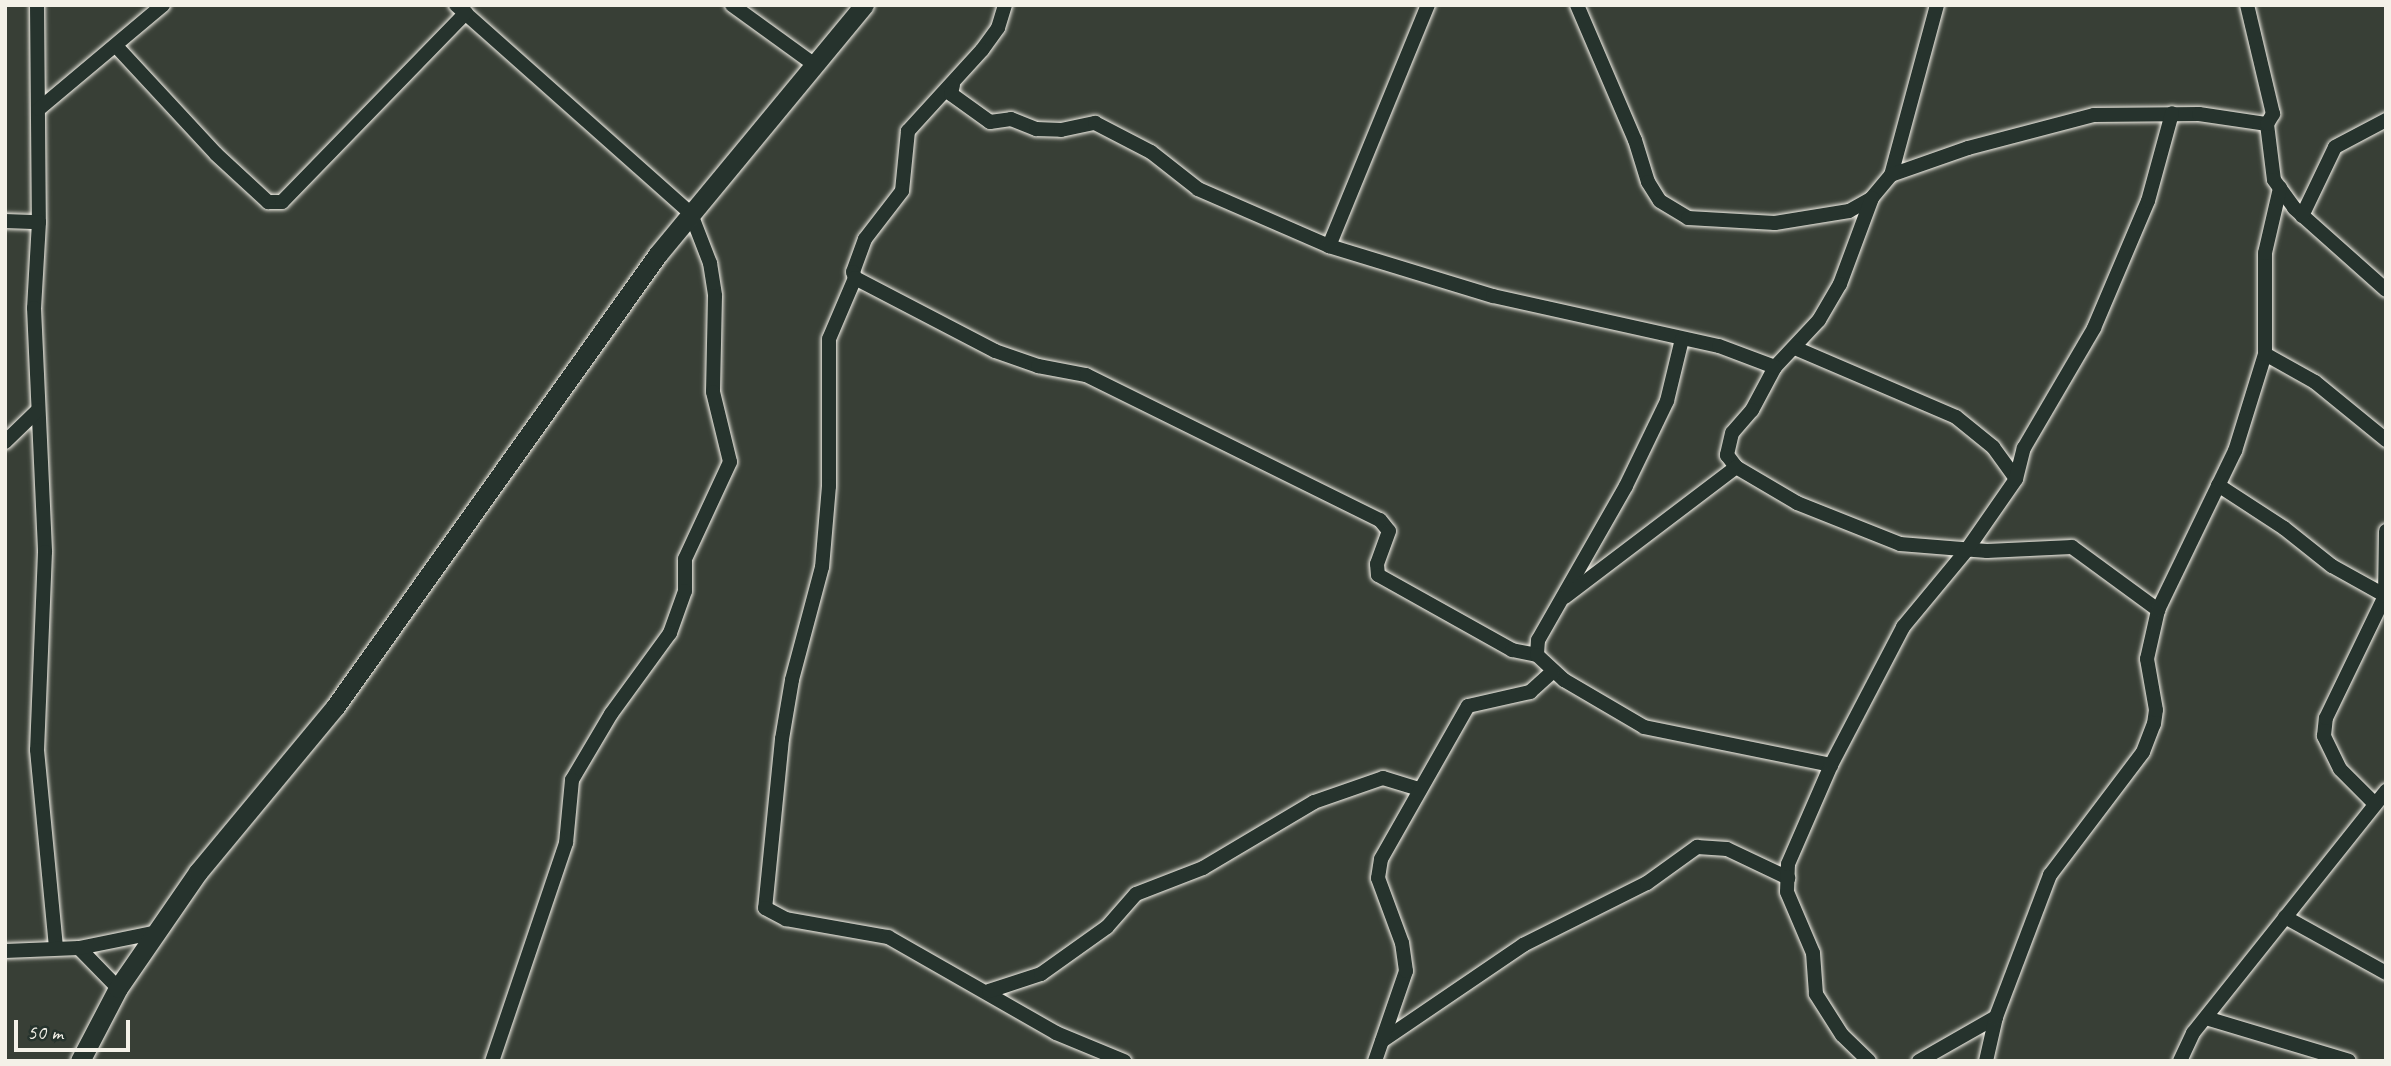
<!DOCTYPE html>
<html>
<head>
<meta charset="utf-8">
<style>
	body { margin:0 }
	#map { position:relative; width:2391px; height:1066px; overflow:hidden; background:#383f36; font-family:Caveat,sans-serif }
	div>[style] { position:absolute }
	.roads { filter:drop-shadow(0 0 2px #f4f1e8) drop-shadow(0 0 2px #f4f1e8) }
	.street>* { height:14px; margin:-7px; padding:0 7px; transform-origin:7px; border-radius:7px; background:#26332d }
	.secondary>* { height:19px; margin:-9.5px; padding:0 9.5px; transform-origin:9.5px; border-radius:9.5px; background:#26332d }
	span { translate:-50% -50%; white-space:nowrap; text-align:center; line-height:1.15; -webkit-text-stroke:5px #26332d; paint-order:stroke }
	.frame { position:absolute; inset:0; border:7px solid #f4f1e8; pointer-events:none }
	.scale { position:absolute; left:14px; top:1020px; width:116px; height:32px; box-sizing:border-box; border:4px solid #f4f1e8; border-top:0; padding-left:9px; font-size:21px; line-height:24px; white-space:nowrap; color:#f4f1e8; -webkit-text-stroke:5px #26332d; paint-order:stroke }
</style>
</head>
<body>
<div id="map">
	<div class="roads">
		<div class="street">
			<div style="left:37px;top:5px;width:217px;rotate:89.5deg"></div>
			<div style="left:39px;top:222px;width:86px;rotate:93.3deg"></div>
			<div style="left:34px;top:308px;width:244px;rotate:87.4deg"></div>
			<div style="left:45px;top:552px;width:198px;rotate:92.3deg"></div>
			<div style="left:37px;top:750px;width:197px;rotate:84.5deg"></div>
			<div style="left:456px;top:5px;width:314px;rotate:41.6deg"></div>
			<div style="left:691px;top:214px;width:53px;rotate:68.8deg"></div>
			<div style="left:710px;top:263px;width:33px;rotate:81deg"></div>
			<div style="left:715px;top:296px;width:96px;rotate:91.2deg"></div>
			<div style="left:713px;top:392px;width:72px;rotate:76.3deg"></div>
			<div style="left:730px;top:462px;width:107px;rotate:114.9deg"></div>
			<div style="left:685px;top:559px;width:32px;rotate:90deg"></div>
			<div style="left:685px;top:591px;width:45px;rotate:109.7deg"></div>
			<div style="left:670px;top:633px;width:100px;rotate:126.1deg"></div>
			<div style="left:611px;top:714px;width:77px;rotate:120.6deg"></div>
			<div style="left:572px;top:780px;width:63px;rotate:95.4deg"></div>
			<div style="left:566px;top:843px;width:230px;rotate:108.7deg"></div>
			<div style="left:732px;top:5px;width:102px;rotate:35.9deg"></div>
			<div style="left:1005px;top:5px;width:24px;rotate:107deg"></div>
			<div style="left:998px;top:28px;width:27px;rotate:126deg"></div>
			<div style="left:982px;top:50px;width:110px;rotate:132.4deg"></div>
			<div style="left:908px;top:131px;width:60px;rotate:95.7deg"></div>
			<div style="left:902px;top:191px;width:61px;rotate:127.6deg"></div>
			<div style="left:865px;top:239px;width:35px;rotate:110deg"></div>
			<div style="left:853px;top:272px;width:6px;rotate:72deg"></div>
			<div style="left:855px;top:278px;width:158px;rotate:27.5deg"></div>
			<div style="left:995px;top:351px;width:46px;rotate:19.2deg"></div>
			<div style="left:1038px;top:366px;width:49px;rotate:10.6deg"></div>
			<div style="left:1086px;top:375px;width:328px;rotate:26.3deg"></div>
			<div style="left:1380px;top:520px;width:14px;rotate:51deg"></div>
			<div style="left:1389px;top:531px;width:35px;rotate:110deg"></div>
			<div style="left:1377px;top:564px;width:11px;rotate:85deg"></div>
			<div style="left:1378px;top:575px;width:154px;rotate:29.2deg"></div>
			<div style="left:1512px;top:650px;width:25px;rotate:11deg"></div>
			<div style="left:1577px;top:5px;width:147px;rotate:66.8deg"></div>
			<div style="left:1635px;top:140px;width:44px;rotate:72.8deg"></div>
			<div style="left:1648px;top:182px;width:22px;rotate:58deg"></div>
			<div style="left:1660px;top:201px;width:33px;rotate:31deg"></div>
			<div style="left:1688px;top:218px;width:87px;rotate:3.3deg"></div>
			<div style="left:1775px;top:223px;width:75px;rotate:-9.2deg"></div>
			<div style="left:1849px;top:211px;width:26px;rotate:-29deg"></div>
			<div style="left:1937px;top:5px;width:176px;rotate:105.1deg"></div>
			<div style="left:1891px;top:175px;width:30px;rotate:130deg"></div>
			<div style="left:1872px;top:198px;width:92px;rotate:110.4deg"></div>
			<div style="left:1840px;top:284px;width:42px;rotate:120.3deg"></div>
			<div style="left:1819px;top:320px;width:64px;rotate:133.1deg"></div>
			<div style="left:1775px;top:367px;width:49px;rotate:118.1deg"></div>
			<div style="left:1752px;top:410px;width:30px;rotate:131deg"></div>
			<div style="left:1732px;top:433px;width:23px;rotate:103deg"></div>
			<div style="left:1727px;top:455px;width:15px;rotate:53deg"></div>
			<div style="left:1736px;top:467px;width:71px;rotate:30.5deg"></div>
			<div style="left:1797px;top:503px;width:111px;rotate:21.7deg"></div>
			<div style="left:1900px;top:544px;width:87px;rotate:4.6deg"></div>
			<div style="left:1987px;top:551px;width:85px;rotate:-2.7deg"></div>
			<div style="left:2072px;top:547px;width:107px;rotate:36.2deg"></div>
			<div style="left:116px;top:46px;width:147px;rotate:47.2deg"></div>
			<div style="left:216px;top:154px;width:71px;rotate:42.7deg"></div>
			<div style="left:268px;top:202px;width:14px"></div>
			<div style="left:282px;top:202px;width:264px;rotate:-45.8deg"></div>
			<div style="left:953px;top:85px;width:9px;rotate:103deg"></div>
			<div style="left:951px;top:94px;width:48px;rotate:35.7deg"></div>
			<div style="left:990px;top:122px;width:21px;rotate:-8deg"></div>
			<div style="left:1011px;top:119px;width:27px;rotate:22deg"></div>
			<div style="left:1036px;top:129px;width:25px;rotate:2deg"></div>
			<div style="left:1061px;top:130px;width:35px;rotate:-12deg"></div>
			<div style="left:1095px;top:123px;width:63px;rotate:27.4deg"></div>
			<div style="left:1151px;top:152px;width:60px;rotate:38.2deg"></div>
			<div style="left:1198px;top:189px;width:143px;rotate:23.5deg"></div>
			<div style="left:1329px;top:246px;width:171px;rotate:17deg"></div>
			<div style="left:1493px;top:296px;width:231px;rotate:12.5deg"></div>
			<div style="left:1719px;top:346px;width:60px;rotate:20.6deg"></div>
			<div style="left:39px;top:109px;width:162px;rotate:-40deg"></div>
			<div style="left:2267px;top:124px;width:56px;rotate:82.9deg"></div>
			<div style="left:2274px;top:180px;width:34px;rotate:54deg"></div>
			<div style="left:2294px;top:208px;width:123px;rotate:41.7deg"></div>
			<div style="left:1891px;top:175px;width:82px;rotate:-19.3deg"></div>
			<div style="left:1968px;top:148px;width:130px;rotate:-14.7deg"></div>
			<div style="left:2094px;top:115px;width:105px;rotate:-0.5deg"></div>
			<div style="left:2199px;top:114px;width:69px;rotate:8.4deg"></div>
			<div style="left:2267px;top:124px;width:12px;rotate:-59deg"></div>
			<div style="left:2273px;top:114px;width:112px;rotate:-103.4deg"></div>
			<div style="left:2302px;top:216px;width:76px;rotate:-64.4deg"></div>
			<div style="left:2335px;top:147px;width:58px;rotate:-27.9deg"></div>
			<div style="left:5px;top:221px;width:34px;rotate:2deg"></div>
			<div style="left:1329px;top:246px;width:261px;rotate:-67.7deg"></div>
			<div style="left:855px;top:278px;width:66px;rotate:113.1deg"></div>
			<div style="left:829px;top:339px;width:147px;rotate:90deg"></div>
			<div style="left:829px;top:486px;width:81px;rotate:94.9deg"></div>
			<div style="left:822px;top:567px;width:117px;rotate:104.9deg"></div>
			<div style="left:792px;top:680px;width:60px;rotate:99.6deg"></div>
			<div style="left:782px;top:739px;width:170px;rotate:95.7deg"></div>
			<div style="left:765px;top:908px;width:24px;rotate:28deg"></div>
			<div style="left:786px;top:919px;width:104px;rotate:10deg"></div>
			<div style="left:888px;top:937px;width:193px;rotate:29.7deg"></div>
			<div style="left:1056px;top:1033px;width:74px;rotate:22.4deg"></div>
			<div style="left:1682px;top:339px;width:64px;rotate:103.6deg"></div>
			<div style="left:1667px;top:401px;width:94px;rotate:115.8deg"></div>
			<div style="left:1626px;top:486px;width:177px;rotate:119.7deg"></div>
			<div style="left:1538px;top:640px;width:15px;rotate:94deg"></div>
			<div style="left:1537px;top:655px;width:37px;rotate:43deg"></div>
			<div style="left:1564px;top:680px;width:93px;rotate:30.4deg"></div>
			<div style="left:1644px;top:727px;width:191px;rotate:11.5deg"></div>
			<div style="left:1795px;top:348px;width:175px;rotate:23.2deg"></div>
			<div style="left:1956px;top:417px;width:48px;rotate:39deg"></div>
			<div style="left:1993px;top:447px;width:39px;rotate:54deg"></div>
			<div style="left:2265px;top:354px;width:57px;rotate:29.2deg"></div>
			<div style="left:2315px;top:382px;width:92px;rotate:39.2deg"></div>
			<div style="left:5px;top:442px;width:46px;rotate:-44.1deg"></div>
			<div style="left:2218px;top:485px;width:79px;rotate:33.1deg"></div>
			<div style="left:2284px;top:528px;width:61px;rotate:38.4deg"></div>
			<div style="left:2332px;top:566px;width:62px;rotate:29.1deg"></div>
			<div style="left:1565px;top:597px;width:215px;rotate:-37.2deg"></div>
			<div style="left:2375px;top:804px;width:49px;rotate:-135deg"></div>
			<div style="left:2340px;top:769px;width:37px;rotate:-116deg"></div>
			<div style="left:2324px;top:736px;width:18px;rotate:-84deg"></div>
			<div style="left:2326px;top:718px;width:136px;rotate:-64.2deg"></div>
			<div style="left:2385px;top:596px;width:65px;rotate:-89.1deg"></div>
			<div style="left:2285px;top:917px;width:115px;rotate:29deg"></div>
			<div style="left:79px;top:948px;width:56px;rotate:45.7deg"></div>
			<div style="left:5px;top:951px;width:74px;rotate:-2.3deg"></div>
			<div style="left:79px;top:948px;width:76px;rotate:-11.5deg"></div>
			<div style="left:989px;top:991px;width:55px;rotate:-18.1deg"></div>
			<div style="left:1041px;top:974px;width:81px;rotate:-35.5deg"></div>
			<div style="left:1107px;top:927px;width:44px;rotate:-48.7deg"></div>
			<div style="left:1136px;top:894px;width:72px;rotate:-21.2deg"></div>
			<div style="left:1203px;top:868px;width:129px;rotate:-30.7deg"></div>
			<div style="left:1314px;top:802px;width:73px;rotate:-19.2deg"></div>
			<div style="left:1383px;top:778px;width:38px;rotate:17deg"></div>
			<div style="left:2206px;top:1018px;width:149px;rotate:16.7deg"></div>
			<div style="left:1382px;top:1041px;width:171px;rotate:-34.2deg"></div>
			<div style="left:1523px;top:945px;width:139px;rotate:-26.6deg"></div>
			<div style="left:1647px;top:883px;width:62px;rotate:-35.8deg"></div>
			<div style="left:1697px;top:847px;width:30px;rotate:4deg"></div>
			<div style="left:1727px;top:849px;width:68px;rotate:25.4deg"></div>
			<div style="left:1375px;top:1061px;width:95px;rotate:-71deg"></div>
			<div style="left:1406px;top:971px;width:28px;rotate:-98deg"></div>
			<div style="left:1402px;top:943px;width:69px;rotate:-110.3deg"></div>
			<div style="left:1378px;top:878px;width:19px;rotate:-81deg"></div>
			<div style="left:1381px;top:859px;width:176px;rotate:-60.4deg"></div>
			<div style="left:1468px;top:706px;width:64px;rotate:-12.7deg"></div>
			<div style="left:1530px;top:692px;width:31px;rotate:-42deg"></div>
			<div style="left:1869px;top:1061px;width:37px;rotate:-136deg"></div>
			<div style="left:1842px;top:1035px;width:49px;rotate:-122.4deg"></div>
			<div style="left:1816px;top:994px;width:41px;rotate:-94.2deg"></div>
			<div style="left:1813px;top:953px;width:66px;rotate:-113.1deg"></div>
			<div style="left:1787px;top:892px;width:28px;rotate:-88deg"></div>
			<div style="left:1788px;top:864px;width:108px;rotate:-66.5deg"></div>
			<div style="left:1831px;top:765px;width:156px;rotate:-62.4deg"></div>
			<div style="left:1903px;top:627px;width:99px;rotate:-50.3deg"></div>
			<div style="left:1966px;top:551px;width:88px;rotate:-55.2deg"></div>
			<div style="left:2016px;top:479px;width:32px;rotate:-76deg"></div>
			<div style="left:2024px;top:448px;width:139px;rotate:-59.7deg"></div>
			<div style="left:2094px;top:328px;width:138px;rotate:-67deg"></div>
			<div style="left:2148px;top:201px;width:91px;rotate:-74.7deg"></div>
			<div style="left:1919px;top:1061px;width:89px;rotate:-29.7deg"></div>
			<div style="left:1986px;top:1061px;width:45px;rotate:-77.2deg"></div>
			<div style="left:1996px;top:1017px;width:152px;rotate:-69.2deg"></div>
			<div style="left:2050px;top:875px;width:154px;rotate:-52.9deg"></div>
			<div style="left:2143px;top:752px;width:30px;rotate:-69deg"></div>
			<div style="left:2154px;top:724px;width:14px;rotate:-82deg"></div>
			<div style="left:2156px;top:710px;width:52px;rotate:-100deg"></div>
			<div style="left:2147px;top:659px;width:50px;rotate:-77.3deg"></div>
			<div style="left:2158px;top:610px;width:177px;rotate:-64.2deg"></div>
			<div style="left:2235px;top:451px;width:102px;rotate:-72.8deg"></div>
			<div style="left:2265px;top:354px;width:101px;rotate:-90deg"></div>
			<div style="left:2265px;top:253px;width:67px;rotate:-77deg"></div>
			<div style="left:2180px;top:1061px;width:31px;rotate:-65deg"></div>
			<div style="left:2193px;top:1033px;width:310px;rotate:-51.4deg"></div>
		</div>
		<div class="secondary">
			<div style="left:80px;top:1061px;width:82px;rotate:-62.5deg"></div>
			<div style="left:118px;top:988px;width:141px;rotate:-55.4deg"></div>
			<div style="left:198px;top:872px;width:214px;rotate:-50.3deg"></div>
			<div style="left:335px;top:707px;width:556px;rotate:-54.51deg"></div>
			<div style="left:658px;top:254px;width:323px;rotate:-50.4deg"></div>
		</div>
	</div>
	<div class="frame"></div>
	<div class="scale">50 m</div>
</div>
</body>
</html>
